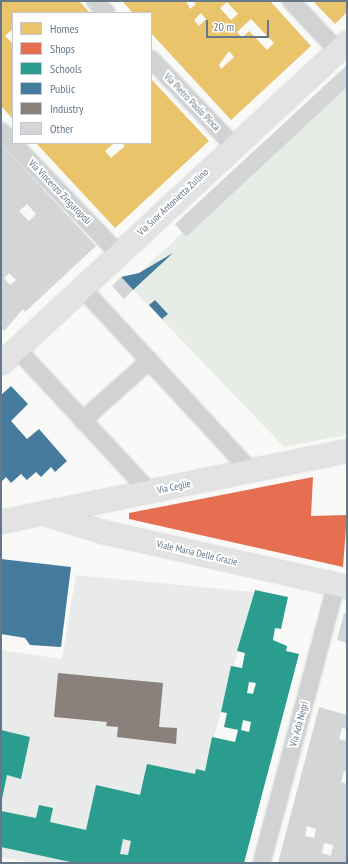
<!DOCTYPE html>
<html>
<head>
<meta charset="utf-8">
<style>
	body { margin:0 }
	#map { position:relative; width:348px; height:864px; overflow:hidden; background:#f9f9f8; font-family:"PT Sans Narrow",sans-serif }
	div>[style] { position:absolute }
	.built>* { inset:0; background:#e9eaea }
	.green>* { inset:0; background:#e8ece6 }
	.homes>* { inset:0; background:#e9c46a }
	.shops>* { inset:0; background:#e76f51 }
	.schools>* { inset:0; background:#2a9d8f }
	.public>* { inset:0; background:#457b9d }
	.industry>* { inset:0; background:#8a817c }
	.building>* { inset:0; background:#d4d5d6 }
	.roads { filter:drop-shadow(0 0 1px #d4d6d7) drop-shadow(0 0 1px #d4d6d7) }
	.street>* { height:17px; margin:-8.5px; padding:0 8.5px; transform-origin:8.5px; border-radius:8.5px; background:#d1d2d3 }
	.secondary>* { height:22px; margin:-11px; padding:0 11px; transform-origin:11px; border-radius:11px; background:#e3e3e4 }
	span { translate:-50% -50%; white-space:nowrap; text-align:center; line-height:1.15; -webkit-text-stroke:4px #fff; paint-order:stroke }
	.street-label { font-size:10px; color:#66778a }
	.frame { position:absolute; inset:0; border:2px solid #66778a; pointer-events:none }
	.legend { position:absolute; left:12px; top:12px; width:140px; height:132px; box-sizing:border-box; background:#fff; border:1px solid #c2c9d0; margin:0; padding:5px 7px; list-style:none; font-size:12px; color:#66778a }
	.legend li { display:flex; align-items:center; gap:8px; height:20px }
	.legend b { width:20px; border:1px solid #c2c9d0 }
	.scale { position:absolute; left:206px; top:20px; width:63px; height:18px; box-sizing:border-box; border:2px solid #66778a; border-top:0; padding-left:5px; font-size:12px; line-height:14px; white-space:nowrap; color:#66778a; -webkit-text-stroke:3px #fff; paint-order:stroke }
</style>
</head>
<body>
<div id="map">
	<div class="built">
		<div style="clip-path:polygon(76px 575px,254px 592px,179px 863px,34px 863px,1px 857px,1px 650px,62px 659px)"></div>
	</div>
	<div class="green">
		<div style="clip-path:polygon(347px 82px,347px 435px,284px 447px,121px 277px,139px 273px)"></div>
	</div>
	<div class="homes">
		<div style="clip-path:polygon(1px 1px,79px 1px,90px 13px,13px 13px,13px 29px,5px 36px,13px 44px,13px 119px,1px 106px)"></div>
		<div style="clip-path:polygon(evenodd,122px 1px,186px 1px,190px 9px,196px 4px,193px 1px,270px 1px,311px 46px,231px 120px,151px 33px,151px 13px,133px 13px,122px 1px,227px 2px,238px 14px,231px 20px,220px 8px,227px 2px,122px 1px,201px 13px,206px 19px,199px 26px,194px 20px,201px 13px,122px 1px,251px 19px,274px 43px,267px 50px,249px 31px,242px 38px,237px 32px,251px 19px,122px 1px,229px 51px,234px 57px,221px 69px,219px 65px,229px 51px)"></div>
		<div style="clip-path:polygon(313px 1px,347px 1px,347px 12px,335px 24px)"></div>
		<div style="clip-path:polygon(151px 79px,209px 141px,115px 228px,36px 143px,114px 143px,105px 151px,111px 158px,125px 146px,122px 143px,151px 143px)"></div>
	</div>
	<div class="shops">
		<div style="clip-path:polygon(313px 477px,311px 516px,347px 515px,343px 567px,129px 519px,129px 513px)"></div>
	</div>
	<div class="schools">
		<div style="clip-path:polygon(evenodd,255px 590px,288px 597px,281px 629px,275px 628px,273px 640px,287px 646px,286px 651px,299px 654px,244px 863px,75px 863px,1px 847px,1px 811px,36px 818px,39px 805px,53px 808px,50px 822px,86px 830px,96px 785px,140px 795px,147px 764px,195px 774px,196px 769px,205px 771px,212px 737px,235px 742px,238px 730px,224px 727px,227px 713px,221px 712px,231px 666px,242px 668px,245px 653px,237px 651px,255px 590px,249px 682px,256px 683px,253px 694px,247px 693px,249px 682px,255px 590px,243px 720px,251px 722px,249px 732px,241px 730px,243px 720px,255px 590px,123px 839px,131px 841px,128px 855px,120px 854px,123px 839px)"></div>
		<div style="clip-path:polygon(1px 730px,30px 737px,21px 779px,7px 775px,2px 799px)"></div>
	</div>
	<div class="public">
		<div style="clip-path:polygon(173px 253px,133px 290px,121px 277px,139px 273px)"></div>
		<div style="clip-path:polygon(155px 300px,168px 314px,162px 319px,149px 305px)"></div>
		<div style="clip-path:polygon(11px 386px,28px 404px,11px 421px,27px 439px,39px 429px,67px 461px,55px 472px,51px 467px,41px 477px,36px 472px,27px 480px,21px 474px,11px 483px,6px 477px,1px 482px,1px 395px)"></div>
		<div style="clip-path:polygon(1px 559px,71px 567px,61px 647px,30px 645px,25px 638px,1px 634px)"></div>
	</div>
	<div class="industry">
		<div style="clip-path:polygon(58px 673px,163px 683px,159px 727px,177px 728px,176px 744px,117px 737px,118px 727px,106px 726px,107px 722px,54px 717px)"></div>
	</div>
	<div class="building">
		<div style="clip-path:polygon(347px 65px,347px 87px,186px 237px,175px 224px)"></div>
		<div style="clip-path:polygon(evenodd,1px 144px,96px 246px,25px 312px,23px 309px,4px 331px,1px 328px,1px 144px,27px 204px,36px 214px,29px 221px,19px 211px,27px 204px,1px 144px,9px 273px,16px 280px,10px 285px,4px 278px,9px 273px)"></div>
		<div style="clip-path:polygon(121px 277px,133px 290px,124px 299px,112px 286px)"></div>
		<div style="clip-path:polygon(344px 613px,347px 614px,347px 643px,337px 640px)"></div>
		<div style="clip-path:polygon(evenodd,319px 707px,347px 715px,347px 729px,342px 728px,339px 739px,347px 741px,347px 772px,344px 771px,341px 782px,347px 784px,347px 863px,278px 863px,319px 707px,307px 826px,316px 829px,314px 838px,305px 836px,307px 826px,319px 707px,324px 843px,333px 845px,331px 856px,322px 853px,324px 843px)"></div>
	</div>
	<div class="roads">
		<div class="street">
			<div style="left:95px;top:1px;width:16px;rotate:47deg"></div>
			<div style="left:291px;top:1px;width:69px;rotate:46.8deg"></div>
			<div style="left:151px;top:59px;width:119px;rotate:46.4deg"></div>
			<div style="left:1px;top:131px;width:169px;rotate:46.2deg"></div>
			<div style="left:82px;top:288px;width:249px;rotate:47.3deg"></div>
			<div style="left:17px;top:349px;width:195px;rotate:47.1deg"></div>
			<div style="left:82px;top:420px;width:90px;rotate:-41.8deg"></div>
			<div style="left:261px;top:863px;width:289px;rotate:-75deg"></div>
		</div>
		<div class="secondary">
			<div style="left:1px;top:364px;width:472px;rotate:-42.9deg"></div>
			<div style="left:48px;top:515px;width:58px;rotate:17.2deg"></div>
			<div style="left:103px;top:532px;width:250px;rotate:12.7deg"></div>
			<div style="left:1px;top:522px;width:353px;rotate:-11.6deg"></div>
		</div>
	</div>
	<div class="street-label">
		<span style="left:192px;top:102px;rotate:46deg">Via Pietro Paolo Pinca</span>
		<span style="left:60px;top:192px;rotate:46deg">Via Vincenzo Zingaropoli</span>
		<span style="left:173px;top:202px;rotate:-43deg">Via Suor Antonietta Zullino</span>
		<span style="left:174px;top:487px;rotate:-12deg">Via Ceglie</span>
		<span style="left:197px;top:553px;rotate:13deg">Viale Maria Delle Grazie</span>
		<span style="left:299px;top:724px;rotate:-75deg">Via Ada Negri</span>
	</div>
	<div class="frame"></div>
	<ul class="legend">
	<li><b style="height:11px;background:#e9c46a"></b>Homes</li>
	<li><b style="height:11px;background:#e76f51"></b>Shops</li>
	<li><b style="height:11px;background:#2a9d8f"></b>Schools</li>
	<li><b style="height:11px;background:#457b9d"></b>Public</li>
	<li><b style="height:11px;background:#8a817c"></b>Industry</li>
	<li><b style="height:11px;background:#d4d5d6"></b>Other</li>
	</ul>
	<div class="scale">20 m</div>
</div>
</body>
</html>
